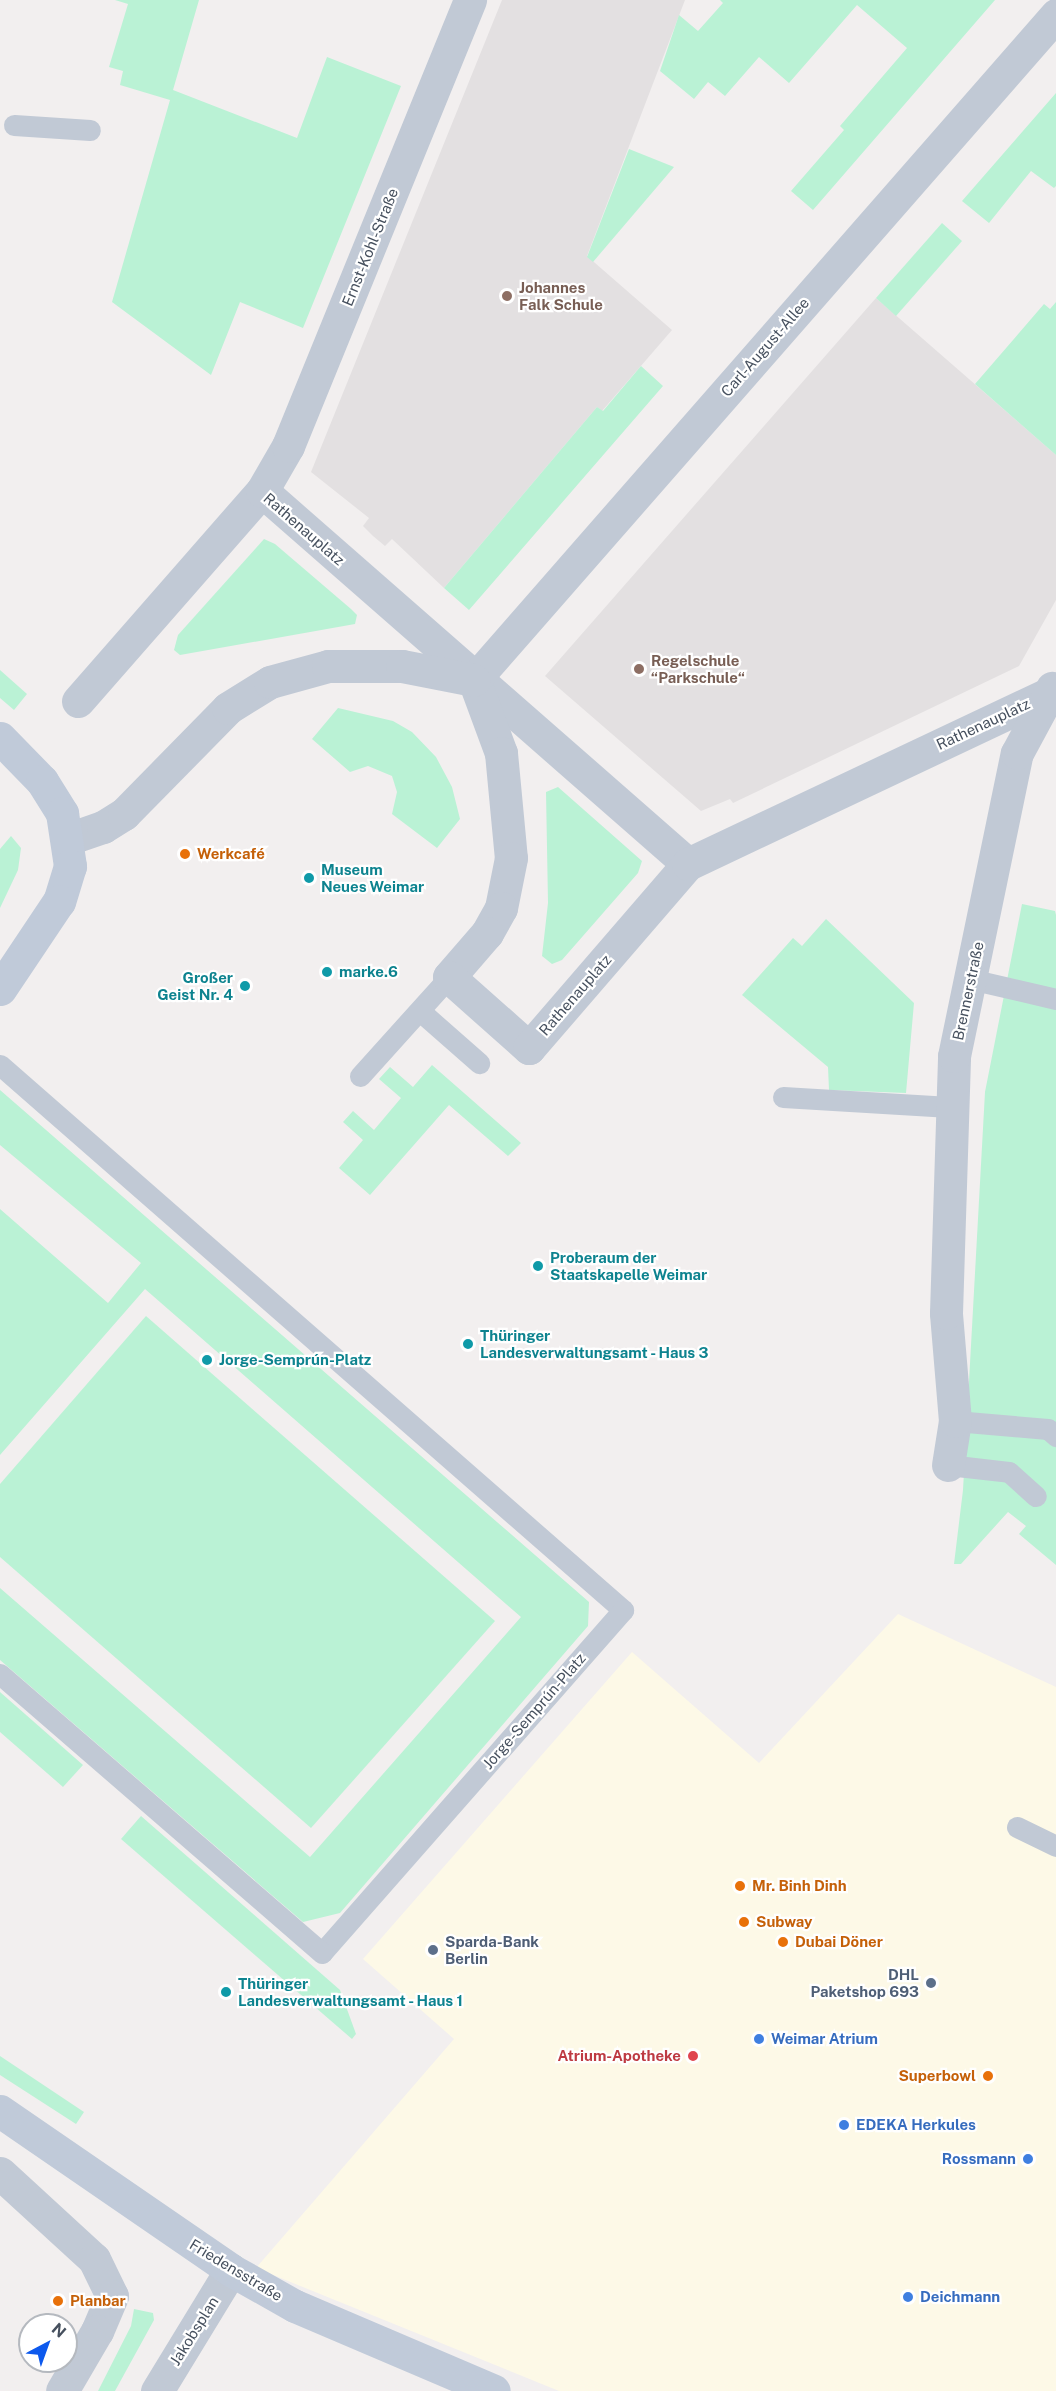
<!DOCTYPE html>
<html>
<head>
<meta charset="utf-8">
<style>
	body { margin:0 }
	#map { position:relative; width:1056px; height:2391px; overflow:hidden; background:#f2efef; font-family:"Public Sans",sans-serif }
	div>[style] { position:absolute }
	.commercial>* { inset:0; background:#fdf9e7 }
	.education>* { inset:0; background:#e3e0e1 }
	.green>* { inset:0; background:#baf2d5 }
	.lane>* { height:21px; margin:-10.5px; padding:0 10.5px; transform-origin:10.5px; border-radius:10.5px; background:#c1c9d5 }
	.street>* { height:33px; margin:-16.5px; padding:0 16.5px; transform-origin:16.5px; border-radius:16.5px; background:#c1c9d5 }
	.secondary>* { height:33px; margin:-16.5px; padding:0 16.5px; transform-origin:16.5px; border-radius:16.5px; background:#c0cad9 }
	.dots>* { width:16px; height:16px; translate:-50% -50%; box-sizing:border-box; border:3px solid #fff; border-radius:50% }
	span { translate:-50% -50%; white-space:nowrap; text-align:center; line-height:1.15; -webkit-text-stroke:4.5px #fff; paint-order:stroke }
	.street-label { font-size:15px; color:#46505e }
	.education-label { font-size:15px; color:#785e54; font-weight:700 }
	.left { translate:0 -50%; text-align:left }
	.food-label { font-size:15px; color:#c56008; font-weight:700 }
	.right { translate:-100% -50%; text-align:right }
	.culture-label { font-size:15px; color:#0d838f; font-weight:700 }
	.service-label { font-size:15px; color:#4e5e75; font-weight:700 }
	.shop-label { font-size:15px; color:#366cbe; font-weight:700 }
	.health-label { font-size:15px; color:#be3a42; font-weight:700 }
	.north { position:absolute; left:18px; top:2313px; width:60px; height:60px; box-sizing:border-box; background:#fff; border:2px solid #b5b9bf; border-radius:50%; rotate:41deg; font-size:16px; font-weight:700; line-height:24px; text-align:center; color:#46505e }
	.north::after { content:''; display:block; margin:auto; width:21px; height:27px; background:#0d59ed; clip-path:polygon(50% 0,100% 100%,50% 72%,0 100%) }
</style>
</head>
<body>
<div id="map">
	<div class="commercial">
		<div style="clip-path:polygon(898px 1614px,1056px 1687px,1056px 2391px,559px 2391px,256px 2268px,454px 2039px,363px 1959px,632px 1652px,759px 1763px)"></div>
	</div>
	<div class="education">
		<div style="clip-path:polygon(502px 0,685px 0,587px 256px,672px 330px,602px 411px,597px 407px,444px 588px,392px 539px,385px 546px,373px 536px,363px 526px,369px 518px,311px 472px)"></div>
		<div style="clip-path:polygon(876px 298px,1056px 455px,1056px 600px,1019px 666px,733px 803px,730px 799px,701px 811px,545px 676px)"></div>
	</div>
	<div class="green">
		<div style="clip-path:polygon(115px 0,199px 0,173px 90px,297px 138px,327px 57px,401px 86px,303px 328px,240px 302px,211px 375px,112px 302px,170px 100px,120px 85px,123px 71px,109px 67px,128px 4px)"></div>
		<div style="clip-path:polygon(720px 0,995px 0,813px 210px,791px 191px,844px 130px,840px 126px,907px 48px,857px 5px,789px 83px,759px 57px,725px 96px,708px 82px,694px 99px,660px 71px,679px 15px,698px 31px,723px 3px)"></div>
		<div style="clip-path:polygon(1056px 93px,1056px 186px,1054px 188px,1031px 171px,989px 223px,962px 201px)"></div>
		<div style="clip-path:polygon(629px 149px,674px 167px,593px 262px,587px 257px)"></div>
		<div style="clip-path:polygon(942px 223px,962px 241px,896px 316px,876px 298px)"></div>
		<div style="clip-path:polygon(1056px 302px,1056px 455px,975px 384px,1044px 304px,1050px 309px)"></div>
		<div style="clip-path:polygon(641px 366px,663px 386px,469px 610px,444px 588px,597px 407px,603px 411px)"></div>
		<div style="clip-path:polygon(264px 539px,275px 544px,351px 609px,357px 615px,355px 624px,180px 655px,174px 650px,178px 635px)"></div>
		<div style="clip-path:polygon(0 670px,27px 694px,14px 710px,0 698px)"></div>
		<div style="clip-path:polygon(338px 708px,393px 721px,412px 732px,436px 757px,452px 787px,460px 819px,437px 848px,392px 814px,397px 792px,392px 776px,368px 766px,350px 772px,312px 739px)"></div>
		<div style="clip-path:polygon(558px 787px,642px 861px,638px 873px,562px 960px,552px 964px,542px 956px,548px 903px,546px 792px)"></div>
		<div style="clip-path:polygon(11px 836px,21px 848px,18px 870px,0 908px,0 849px)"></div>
		<div style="clip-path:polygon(1022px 904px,1055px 911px,1056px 915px,1056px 1565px,1019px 1534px,1026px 1526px,1008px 1512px,961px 1564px,954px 1564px,963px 1490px,985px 1092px)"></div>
		<div style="clip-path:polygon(826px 919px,914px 1003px,906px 1093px,829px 1090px,828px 1067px,742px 995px,793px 938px,802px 946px)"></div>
		<div style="clip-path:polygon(432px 1065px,521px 1143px,508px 1156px,449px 1105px,370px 1195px,339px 1168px,363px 1140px,343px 1122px,353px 1111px,374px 1130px,401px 1098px,379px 1079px,390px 1067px,413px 1087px)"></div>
		<div style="clip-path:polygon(0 1090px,589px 1602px,588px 1626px,340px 1913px,303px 1922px,0 1660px,0 1588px,310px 1857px,521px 1617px,145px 1289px,0 1455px,0 1209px,108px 1303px,141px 1263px,0 1145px)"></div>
		<div style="clip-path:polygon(146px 1316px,495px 1621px,311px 1828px,0 1557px,0 1484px)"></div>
		<div style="clip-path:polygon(0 1692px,83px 1765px,63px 1787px,0 1732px)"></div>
		<div style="clip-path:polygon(141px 1816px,340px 1990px,356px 2034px,352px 2039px,121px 1839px)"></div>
		<div style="clip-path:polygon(0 2056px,84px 2112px,76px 2124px,0 2075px)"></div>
		<div style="clip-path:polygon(134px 2309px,153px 2313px,154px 2320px,115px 2391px,98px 2391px,131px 2326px)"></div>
	</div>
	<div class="lane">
		<div style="left:14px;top:125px;width:76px;rotate:3.8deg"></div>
		<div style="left:970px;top:979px;width:88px;rotate:13.1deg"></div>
		<div style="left:420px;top:1011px;width:79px;rotate:41.4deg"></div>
		<div style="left:0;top:1065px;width:828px;rotate:41.18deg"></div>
		<div style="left:623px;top:1610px;width:456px;rotate:131.3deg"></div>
		<div style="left:322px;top:1953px;width:426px;rotate:-139.1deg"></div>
		<div style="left:360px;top:1076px;width:133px;rotate:-48deg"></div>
		<div style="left:783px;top:1097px;width:167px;rotate:3.4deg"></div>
		<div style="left:955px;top:1421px;width:93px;rotate:4.9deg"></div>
		<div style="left:1048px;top:1429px;width:11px;rotate:41deg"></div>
		<div style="left:948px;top:1465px;width:61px;rotate:6.5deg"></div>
		<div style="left:1009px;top:1472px;width:36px;rotate:42deg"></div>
		<div style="left:1017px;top:1827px;width:43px;rotate:26deg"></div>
	</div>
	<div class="street">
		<div style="left:262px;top:491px;width:566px;rotate:41.2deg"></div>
		<div style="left:474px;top:680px;width:78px;rotate:69.7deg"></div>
		<div style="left:501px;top:753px;width:105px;rotate:84.6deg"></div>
		<div style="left:511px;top:858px;width:51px;rotate:101.3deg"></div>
		<div style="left:501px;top:908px;width:29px;rotate:119deg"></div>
		<div style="left:487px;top:933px;width:58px;rotate:130.8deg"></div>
		<div style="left:449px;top:977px;width:107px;rotate:41.6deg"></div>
		<div style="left:529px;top:1048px;width:243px;rotate:-49.2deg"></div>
		<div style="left:688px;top:864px;width:400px;rotate:-25.3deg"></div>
		<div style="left:474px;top:680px;width:884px;rotate:-48.81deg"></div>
		<div style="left:78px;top:701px;width:279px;rotate:-48.8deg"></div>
		<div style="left:262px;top:491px;width:52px;rotate:-60deg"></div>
		<div style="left:288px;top:446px;width:482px;rotate:-67.8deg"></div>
		<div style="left:68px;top:839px;width:37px;rotate:-19deg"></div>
		<div style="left:103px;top:827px;width:25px;rotate:-32deg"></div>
		<div style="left:124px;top:814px;width:148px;rotate:-45.5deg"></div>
		<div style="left:228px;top:708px;width:49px;rotate:-31.8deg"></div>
		<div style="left:270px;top:682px;width:60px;rotate:-15.4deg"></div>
		<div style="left:328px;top:666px;width:74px"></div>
		<div style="left:402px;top:666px;width:73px;rotate:11deg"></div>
		<div style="left:948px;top:1465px;width:45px;rotate:-81deg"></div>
		<div style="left:955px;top:1421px;width:108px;rotate:-94.8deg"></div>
		<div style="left:946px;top:1313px;width:257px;rotate:-88.2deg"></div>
		<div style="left:954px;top:1056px;width:309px;rotate:-78.3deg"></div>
		<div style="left:1017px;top:753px;width:74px;rotate:-61.7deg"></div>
		<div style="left:0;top:2173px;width:127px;rotate:42.5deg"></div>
		<div style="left:94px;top:2259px;width:41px;rotate:64.1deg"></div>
		<div style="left:112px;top:2296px;width:38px;rotate:113deg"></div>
		<div style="left:97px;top:2331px;width:69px;rotate:120.3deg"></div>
		<div style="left:157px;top:2391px;width:142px;rotate:-58.6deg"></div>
	</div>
	<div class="secondary">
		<div style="left:0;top:738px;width:60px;rotate:45.7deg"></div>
		<div style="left:42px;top:781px;width:38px;rotate:58deg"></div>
		<div style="left:62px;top:813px;width:54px;rotate:81.4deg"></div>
		<div style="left:70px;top:866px;width:37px;rotate:107deg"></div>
		<div style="left:59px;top:901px;width:106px;rotate:123.8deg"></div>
		<div style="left:0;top:2111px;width:280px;rotate:34.5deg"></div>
		<div style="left:231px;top:2270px;width:73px;rotate:29.4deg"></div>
		<div style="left:295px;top:2306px;width:216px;rotate:23.1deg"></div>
	</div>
	<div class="dots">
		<div style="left:507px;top:296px;background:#8d6e63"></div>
		<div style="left:639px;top:669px;background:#8d6e63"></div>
		<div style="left:185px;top:854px;background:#e8710a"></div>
		<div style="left:309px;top:878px;background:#0f9aa8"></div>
		<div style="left:327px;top:972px;background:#0f9aa8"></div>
		<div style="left:245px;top:986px;background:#0f9aa8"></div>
		<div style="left:538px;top:1266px;background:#0f9aa8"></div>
		<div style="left:468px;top:1344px;background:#0f9aa8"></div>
		<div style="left:207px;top:1360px;background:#0f9aa8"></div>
		<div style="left:740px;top:1886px;background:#e8710a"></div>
		<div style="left:744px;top:1922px;background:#e8710a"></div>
		<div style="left:783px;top:1942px;background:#e8710a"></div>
		<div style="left:433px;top:1950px;background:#5c6f8a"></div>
		<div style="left:931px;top:1983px;background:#5c6f8a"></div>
		<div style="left:226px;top:1992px;background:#0f9aa8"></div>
		<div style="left:759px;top:2039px;background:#3f7fe0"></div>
		<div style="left:693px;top:2056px;background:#e0444e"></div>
		<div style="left:988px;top:2076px;background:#e8710a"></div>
		<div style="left:844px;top:2125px;background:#3f7fe0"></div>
		<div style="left:1028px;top:2159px;background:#3f7fe0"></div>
		<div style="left:908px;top:2297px;background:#3f7fe0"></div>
		<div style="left:58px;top:2301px;background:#e8710a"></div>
	</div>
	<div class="street-label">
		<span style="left:370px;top:247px;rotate:-68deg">Ernst-Kohl-Straße</span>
		<span style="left:765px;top:347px;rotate:-49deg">Carl-August-Allee</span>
		<span style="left:304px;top:529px;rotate:41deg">Rathenauplatz</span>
		<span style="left:983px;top:724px;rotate:-25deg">Rathenauplatz</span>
		<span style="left:968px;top:991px;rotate:-78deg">Brennerstraße</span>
		<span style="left:575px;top:995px;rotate:-49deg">Rathenauplatz</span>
		<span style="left:534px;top:1711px;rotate:-49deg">Jorge-Semprún-Platz</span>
		<span style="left:236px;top:2270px;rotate:31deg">Friedensstraße</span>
		<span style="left:194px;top:2331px;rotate:-58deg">Jakobsplan</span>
	</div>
	<div class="education-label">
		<span class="left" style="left:519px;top:296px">Johannes<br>Falk Schule</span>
		<span class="left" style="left:651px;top:669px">Regelschule<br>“Parkschule“</span>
	</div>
	<div class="food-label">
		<span class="left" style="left:197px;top:854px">Werkcafé</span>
		<span class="left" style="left:752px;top:1886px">Mr. Binh Dinh</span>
		<span class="left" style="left:756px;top:1922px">Subway</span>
		<span class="left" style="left:795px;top:1942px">Dubai Döner</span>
		<span class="right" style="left:976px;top:2076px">Superbowl</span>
		<span class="left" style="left:70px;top:2301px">Planbar</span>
	</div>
	<div class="culture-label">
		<span class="left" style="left:321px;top:878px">Museum<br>Neues Weimar</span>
		<span class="left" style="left:339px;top:972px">marke.6</span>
		<span class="right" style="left:233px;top:986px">Großer<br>Geist Nr. 4</span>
		<span class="left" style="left:550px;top:1266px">Proberaum der<br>Staatskapelle Weimar</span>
		<span class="left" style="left:480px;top:1344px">Thüringer<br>Landesverwaltungsamt - Haus 3</span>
		<span class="left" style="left:219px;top:1360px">Jorge-Semprún-Platz</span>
		<span class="left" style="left:238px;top:1992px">Thüringer<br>Landesverwaltungsamt - Haus 1</span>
	</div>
	<div class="service-label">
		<span class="left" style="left:445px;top:1950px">Sparda-Bank<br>Berlin</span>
		<span class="right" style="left:919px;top:1983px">DHL<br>Paketshop 693</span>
	</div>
	<div class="shop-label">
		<span class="left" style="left:771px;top:2039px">Weimar Atrium</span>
		<span class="left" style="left:856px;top:2125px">EDEKA Herkules</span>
		<span class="right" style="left:1016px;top:2159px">Rossmann</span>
		<span class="left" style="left:920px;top:2297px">Deichmann</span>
	</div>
	<div class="health-label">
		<span class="right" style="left:681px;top:2056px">Atrium-Apotheke</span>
	</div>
	<div class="north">N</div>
</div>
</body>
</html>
